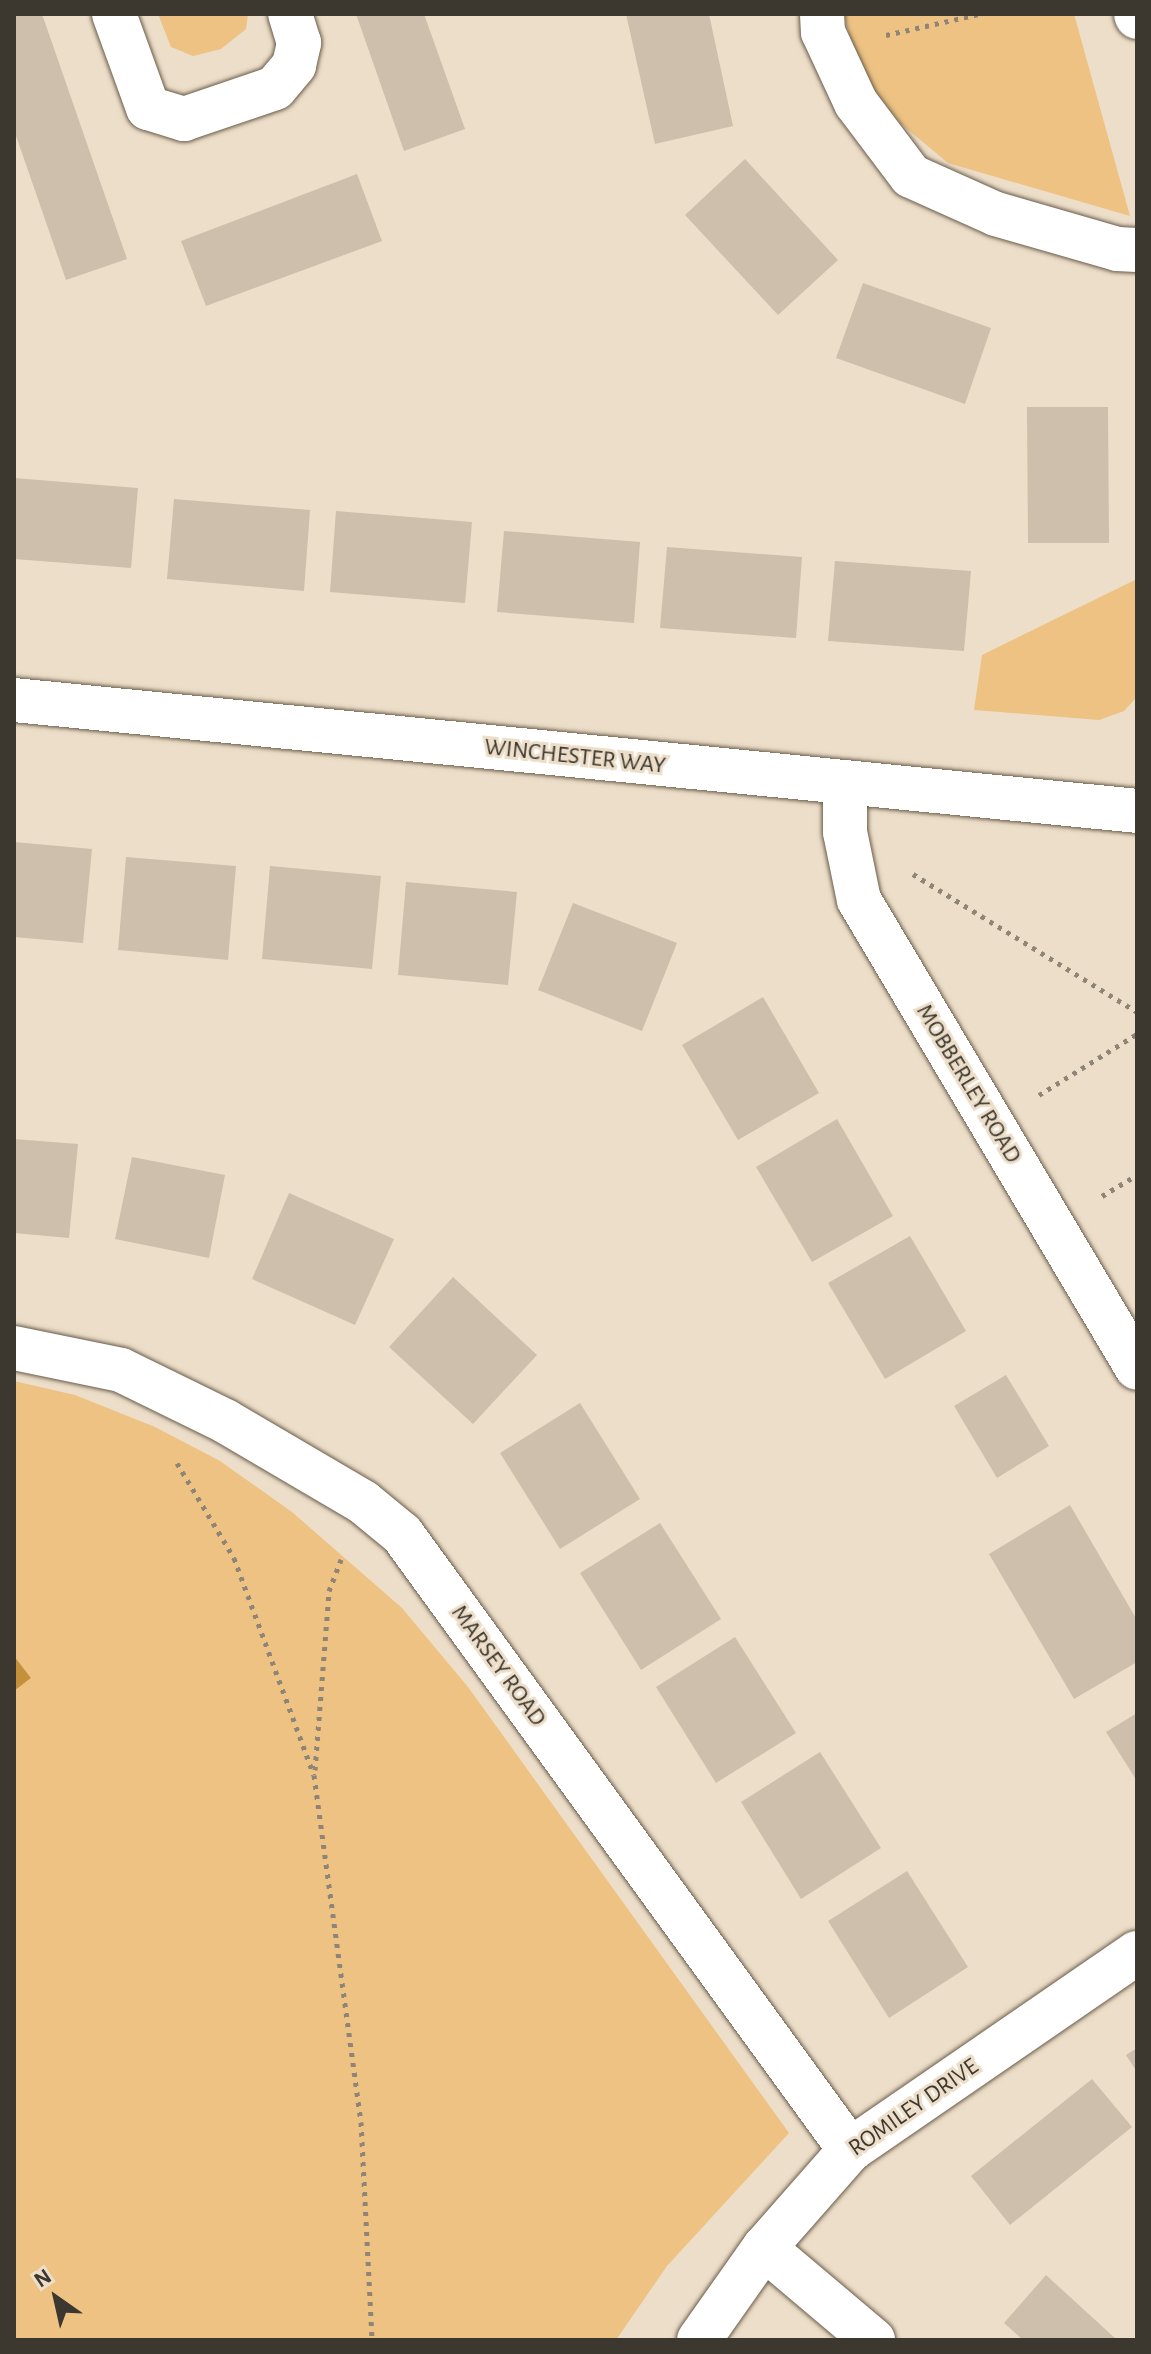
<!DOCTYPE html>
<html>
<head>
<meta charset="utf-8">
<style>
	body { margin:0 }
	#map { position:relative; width:1151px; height:2354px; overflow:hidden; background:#eddec9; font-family:"Alegreya Sans",sans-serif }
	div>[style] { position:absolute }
	.green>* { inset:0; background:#edc282 }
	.forest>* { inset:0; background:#c49039 }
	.building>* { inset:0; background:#cdbfab }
	.path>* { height:5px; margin-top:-2.5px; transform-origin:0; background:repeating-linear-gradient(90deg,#8e8577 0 4px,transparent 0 10px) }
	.roads { filter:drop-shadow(0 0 2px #695c4a) drop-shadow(0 0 2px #695c4a) }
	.street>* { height:44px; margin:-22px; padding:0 22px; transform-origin:22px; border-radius:22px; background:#fff }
	.secondary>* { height:44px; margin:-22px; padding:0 22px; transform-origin:22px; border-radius:22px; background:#fff }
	span { translate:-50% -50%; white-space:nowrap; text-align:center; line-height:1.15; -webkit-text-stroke:6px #eddec9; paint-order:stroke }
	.street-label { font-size:24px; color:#3c372f }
	.frame { position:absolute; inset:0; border:16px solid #3c372f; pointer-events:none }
	.north { position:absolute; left:16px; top:2258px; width:80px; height:80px; -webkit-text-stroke:6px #eddec9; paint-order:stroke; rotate:326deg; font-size:22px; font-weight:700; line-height:32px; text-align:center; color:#3c372f }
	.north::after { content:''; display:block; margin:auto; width:28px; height:36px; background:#3c372f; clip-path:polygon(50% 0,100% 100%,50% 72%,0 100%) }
</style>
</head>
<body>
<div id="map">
	<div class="green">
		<div style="clip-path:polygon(158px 14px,248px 14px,246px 29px,221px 49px,193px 56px,171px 47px)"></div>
		<div style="clip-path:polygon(844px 14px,1074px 14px,1130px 216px,948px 163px,900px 123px,858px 69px)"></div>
		<div style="clip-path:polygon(1137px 579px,1137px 697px,1124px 711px,1099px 720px,974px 710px,982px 655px)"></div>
		<div style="clip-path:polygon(14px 1381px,75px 1395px,155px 1427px,220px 1461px,292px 1512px,402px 1608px,468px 1687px,789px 2133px,667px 2266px,616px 2340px,14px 2340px,14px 1691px,31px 1678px,14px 1656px)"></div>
	</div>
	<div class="forest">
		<div style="clip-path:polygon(14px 1656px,31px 1678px,14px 1691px)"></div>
	</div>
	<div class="building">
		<div style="clip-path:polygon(14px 14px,42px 14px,127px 259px,66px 280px,14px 130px)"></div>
		<div style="clip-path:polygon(356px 14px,424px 14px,465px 129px,404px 151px)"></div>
		<div style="clip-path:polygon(626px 14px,709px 14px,733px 126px,655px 144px)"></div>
		<div style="clip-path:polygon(745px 159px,838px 260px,778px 315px,685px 215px)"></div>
		<div style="clip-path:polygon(357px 174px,382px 241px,206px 306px,181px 241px)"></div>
		<div style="clip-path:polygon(863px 283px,991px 328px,965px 404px,836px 358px)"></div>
		<div style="clip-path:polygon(1027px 407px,1108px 407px,1109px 543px,1028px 543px)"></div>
		<div style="clip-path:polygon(14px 478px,138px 488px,131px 568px,14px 559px)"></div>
		<div style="clip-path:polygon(174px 499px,310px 510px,304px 591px,167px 579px)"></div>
		<div style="clip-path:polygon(336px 511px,472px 522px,465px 603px,330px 592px)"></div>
		<div style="clip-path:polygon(504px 531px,640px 542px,634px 623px,497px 612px)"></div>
		<div style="clip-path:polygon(667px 547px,802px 557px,796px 638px,660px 628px)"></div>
		<div style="clip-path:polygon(835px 561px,971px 571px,964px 651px,828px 641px)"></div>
		<div style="clip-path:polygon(14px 842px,92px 849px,83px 943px,14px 937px)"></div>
		<div style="clip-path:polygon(126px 857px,236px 866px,228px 960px,118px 950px)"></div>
		<div style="clip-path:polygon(270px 866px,381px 876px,372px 969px,262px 959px)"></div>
		<div style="clip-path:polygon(406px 882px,517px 892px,508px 985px,398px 975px)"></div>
		<div style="clip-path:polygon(573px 903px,677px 943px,642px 1031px,538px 990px)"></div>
		<div style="clip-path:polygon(763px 997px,819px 1093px,738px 1140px,682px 1045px)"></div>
		<div style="clip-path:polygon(837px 1119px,893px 1216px,812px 1262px,756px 1167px)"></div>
		<div style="clip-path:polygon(14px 1139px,78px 1144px,69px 1238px,14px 1233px)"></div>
		<div style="clip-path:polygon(132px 1157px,225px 1175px,209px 1258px,115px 1239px)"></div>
		<div style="clip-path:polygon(289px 1193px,394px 1239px,355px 1325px,252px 1279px)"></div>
		<div style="clip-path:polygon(910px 1236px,966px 1331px,885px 1379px,828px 1283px)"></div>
		<div style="clip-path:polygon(453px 1277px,537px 1355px,473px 1424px,389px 1347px)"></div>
		<div style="clip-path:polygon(1006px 1375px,1049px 1446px,997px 1478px,954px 1406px)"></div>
		<div style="clip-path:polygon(580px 1403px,640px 1499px,560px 1549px,500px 1453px)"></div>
		<div style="clip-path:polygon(1070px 1505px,1137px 1620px,1137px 1662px,1074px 1699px,989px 1554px)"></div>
		<div style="clip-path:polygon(660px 1523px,721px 1619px,641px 1670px,580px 1573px)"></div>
		<div style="clip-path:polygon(735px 1637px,796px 1733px,716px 1783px,656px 1687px)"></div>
		<div style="clip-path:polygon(1137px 1713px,1137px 1781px,1106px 1732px)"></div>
		<div style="clip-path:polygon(820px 1752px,881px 1848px,801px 1899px,741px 1802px)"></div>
		<div style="clip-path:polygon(907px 1871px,968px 1967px,889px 2018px,828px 1921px)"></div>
		<div style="clip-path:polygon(1137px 2048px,1137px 2072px,1126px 2055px)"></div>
		<div style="clip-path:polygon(1092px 2079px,1132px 2127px,1010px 2225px,971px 2176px)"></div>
		<div style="clip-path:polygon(1046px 2275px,1104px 2328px,1117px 2340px,1023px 2340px,1004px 2323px)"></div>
	</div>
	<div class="path">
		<div style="left:886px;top:35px;width:95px;rotate:-12.7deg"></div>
		<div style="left:913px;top:874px;width:263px;rotate:31.6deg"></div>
		<div style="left:1039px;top:1095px;width:115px;rotate:-31.9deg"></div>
		<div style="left:1102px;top:1196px;width:41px;rotate:-31deg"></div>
		<div style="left:177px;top:1463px;width:111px;rotate:59deg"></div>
		<div style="left:234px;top:1558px;width:231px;rotate:69.8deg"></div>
		<div style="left:314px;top:1775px;width:350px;rotate:82.3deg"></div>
		<div style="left:361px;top:2122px;width:218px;rotate:87.1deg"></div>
		<div style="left:315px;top:1770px;width:180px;rotate:-85.5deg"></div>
		<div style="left:329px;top:1591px;width:34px;rotate:-69deg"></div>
	</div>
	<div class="roads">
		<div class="street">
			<div style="left:114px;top:14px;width:100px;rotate:70.1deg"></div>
			<div style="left:148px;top:108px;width:38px;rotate:17deg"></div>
			<div style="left:184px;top:119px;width:96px;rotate:-18.8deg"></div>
			<div style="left:275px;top:88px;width:30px;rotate:-50deg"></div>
			<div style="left:294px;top:65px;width:23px;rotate:-77deg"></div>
			<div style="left:299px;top:43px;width:30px;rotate:-107deg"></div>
			<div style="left:822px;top:14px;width:18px;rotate:87deg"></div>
			<div style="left:823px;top:32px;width:78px;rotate:65.1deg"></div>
			<div style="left:856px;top:103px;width:91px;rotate:53deg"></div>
			<div style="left:911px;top:176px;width:93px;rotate:24.1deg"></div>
			<div style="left:996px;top:214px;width:126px;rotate:16.1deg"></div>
			<div style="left:1117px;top:249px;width:20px;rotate:3deg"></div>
			<div style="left:1136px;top:14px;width:3px;rotate:72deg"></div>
			<div style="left:845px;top:785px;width:47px;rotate:90deg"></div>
			<div style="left:845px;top:832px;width:69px;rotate:78.4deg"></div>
			<div style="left:859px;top:900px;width:544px;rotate:59.29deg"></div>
			<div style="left:14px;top:1348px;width:109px;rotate:11.6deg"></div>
			<div style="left:121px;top:1370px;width:116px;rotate:26.1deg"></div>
			<div style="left:225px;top:1421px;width:160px;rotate:30.4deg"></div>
			<div style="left:363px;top:1502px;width:50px;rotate:39.4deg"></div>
			<div style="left:402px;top:1534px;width:762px;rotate:53.97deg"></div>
			<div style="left:764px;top:2248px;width:143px;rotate:40.2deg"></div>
			<div style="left:699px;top:2340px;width:113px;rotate:-54.8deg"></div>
			<div style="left:764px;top:2248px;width:130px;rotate:-48.7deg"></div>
			<div style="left:850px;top:2150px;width:348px;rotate:-34.5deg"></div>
		</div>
		<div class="secondary">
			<div style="left:14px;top:700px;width:1128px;rotate:5.64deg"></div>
		</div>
	</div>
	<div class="street-label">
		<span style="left:575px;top:757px;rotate:6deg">WINCHESTER WAY</span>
		<span style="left:968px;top:1084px;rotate:59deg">MOBBERLEY ROAD</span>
		<span style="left:498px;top:1666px;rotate:54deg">MARSEY ROAD</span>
		<span style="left:914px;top:2108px;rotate:-35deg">ROMILEY DRIVE</span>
	</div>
	<div class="frame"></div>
	<div class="north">N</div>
</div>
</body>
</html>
